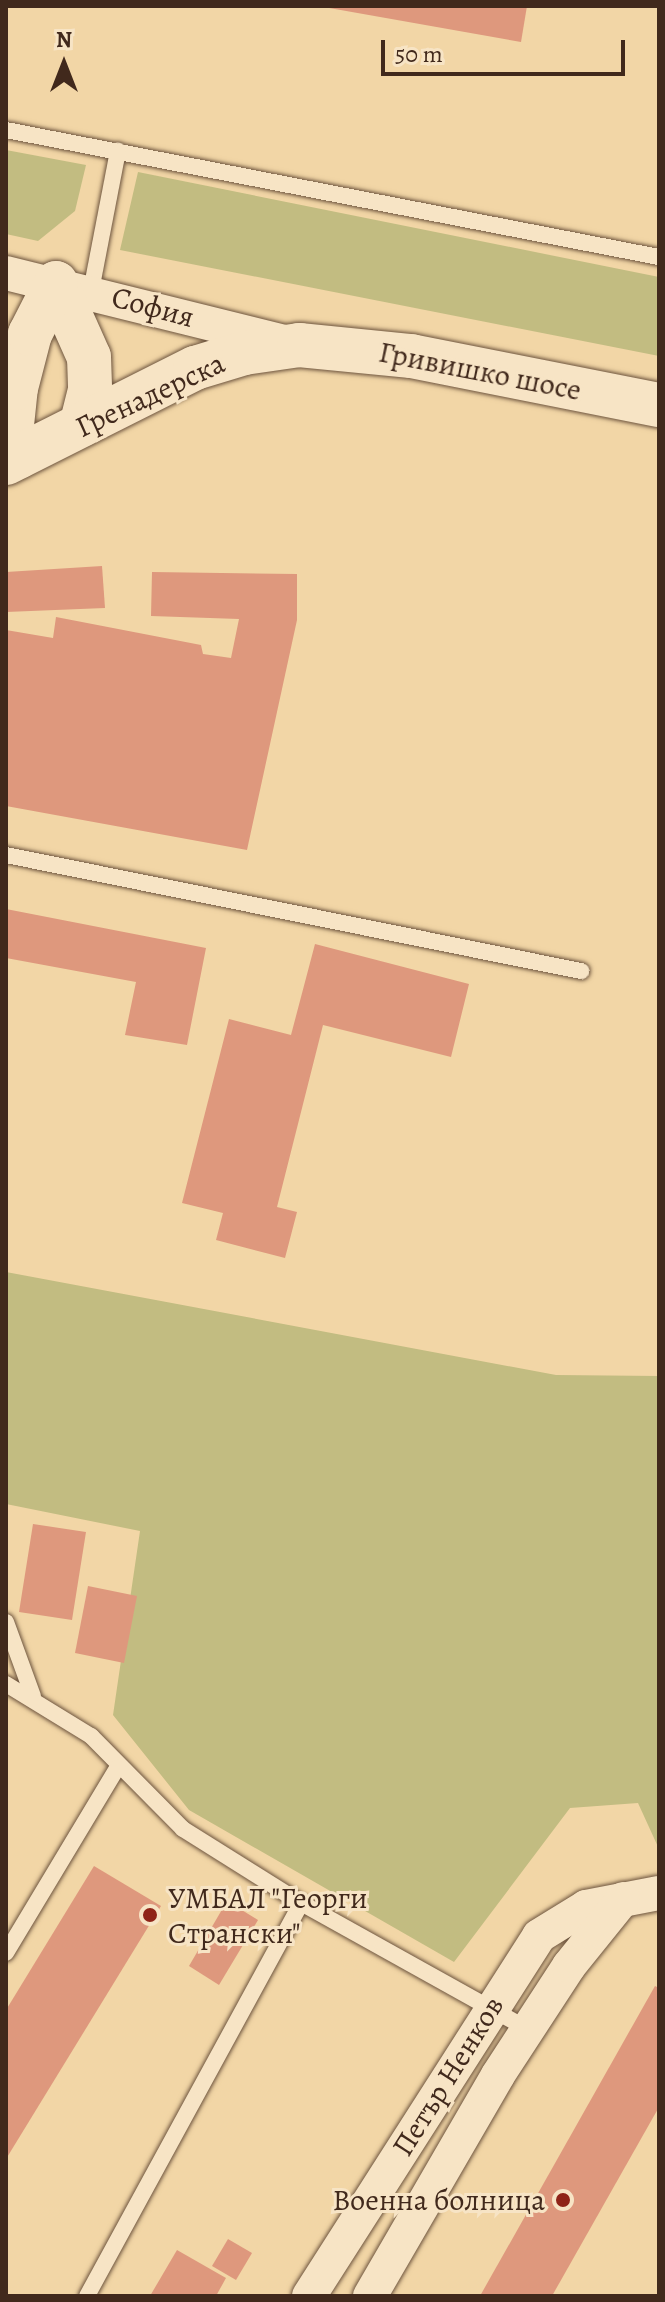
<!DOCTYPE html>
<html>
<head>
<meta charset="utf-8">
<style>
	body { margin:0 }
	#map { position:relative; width:665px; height:2302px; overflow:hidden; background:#f2d6a6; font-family:Alegreya,serif }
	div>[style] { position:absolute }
	.green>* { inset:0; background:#c2bc81 }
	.building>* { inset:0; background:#de987d }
	.roads { filter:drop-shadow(0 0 2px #6d543e) drop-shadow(0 0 2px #6d543e) }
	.lane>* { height:16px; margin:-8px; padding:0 8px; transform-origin:8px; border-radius:8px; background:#f7e4c5 }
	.street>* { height:34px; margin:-17px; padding:0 17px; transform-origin:17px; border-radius:17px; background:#f7e4c5 }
	.secondary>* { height:44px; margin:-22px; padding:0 22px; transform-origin:22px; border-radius:22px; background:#f7e4c5 }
	.dots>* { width:22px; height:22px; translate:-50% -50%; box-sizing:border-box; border:4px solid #f7e4c5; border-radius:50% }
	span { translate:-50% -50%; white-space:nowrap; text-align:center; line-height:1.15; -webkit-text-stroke:6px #f7e4c5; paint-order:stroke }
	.street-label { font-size:30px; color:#41291c }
	.poi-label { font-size:30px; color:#41291c }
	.left { translate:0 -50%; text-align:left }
	.right { translate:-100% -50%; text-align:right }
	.frame { position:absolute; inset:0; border:8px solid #41291c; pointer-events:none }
	.north { position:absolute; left:24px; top:24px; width:80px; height:80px; -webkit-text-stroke:6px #f7e4c5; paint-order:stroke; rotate:0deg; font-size:22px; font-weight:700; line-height:32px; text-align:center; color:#41291c }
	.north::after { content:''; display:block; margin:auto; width:28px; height:36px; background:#41291c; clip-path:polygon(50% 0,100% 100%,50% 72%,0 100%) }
	.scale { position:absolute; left:381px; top:40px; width:244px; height:36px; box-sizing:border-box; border:4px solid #41291c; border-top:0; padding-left:10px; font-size:24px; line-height:28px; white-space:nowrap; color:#41291c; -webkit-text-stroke:6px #f7e4c5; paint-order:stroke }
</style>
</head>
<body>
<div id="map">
	<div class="green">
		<div style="clip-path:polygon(6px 150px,86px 165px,75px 211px,38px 241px,6px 234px)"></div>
		<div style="clip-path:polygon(138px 172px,659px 277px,659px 356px,120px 250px)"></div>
		<div style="clip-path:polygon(6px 1272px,556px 1375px,659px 1376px,659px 1849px,638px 1803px,570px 1808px,454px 1962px,189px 1810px,113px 1715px,140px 1531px,6px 1504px)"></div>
	</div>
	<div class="building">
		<div style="clip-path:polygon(318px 6px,527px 6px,521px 42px)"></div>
		<div style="clip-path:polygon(102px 566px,105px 608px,6px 612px,6px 572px)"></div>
		<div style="clip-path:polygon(152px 572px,297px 574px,297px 620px,247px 850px,6px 806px,6px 630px,53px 638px,56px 617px,201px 645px,203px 654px,231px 658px,239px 619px,151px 616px)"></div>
		<div style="clip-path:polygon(6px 909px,206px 948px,187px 1045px,125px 1035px,136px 982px,6px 958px)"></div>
		<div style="clip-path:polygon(315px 944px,469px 984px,451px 1057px,323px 1025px,277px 1207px,297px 1212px,285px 1258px,216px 1240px,223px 1213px,182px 1203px,229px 1019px,291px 1035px)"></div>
		<div style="clip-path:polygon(33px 1524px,86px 1532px,72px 1620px,19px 1612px)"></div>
		<div style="clip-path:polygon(88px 1586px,137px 1596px,124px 1663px,75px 1653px)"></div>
		<div style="clip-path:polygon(94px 1866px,161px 1906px,6px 2159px,6px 2010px)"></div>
		<div style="clip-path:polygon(227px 1901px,258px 1920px,219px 1985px,189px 1966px)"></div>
		<div style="clip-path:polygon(655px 1986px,659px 1988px,659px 2107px,552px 2296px,480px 2296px)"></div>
		<div style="clip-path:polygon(228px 2239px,252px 2253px,236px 2280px,212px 2266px)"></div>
		<div style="clip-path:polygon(177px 2250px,226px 2278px,216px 2296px,150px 2296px)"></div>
	</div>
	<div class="roads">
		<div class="lane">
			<div style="left:6px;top:130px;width:665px;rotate:11.01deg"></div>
			<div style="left:91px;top:291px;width:143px;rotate:-79.1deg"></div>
			<div style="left:6px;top:855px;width:587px;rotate:11.41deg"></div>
			<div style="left:6px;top:1622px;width:79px;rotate:70deg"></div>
			<div style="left:6px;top:1684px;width:100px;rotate:31.5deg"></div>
			<div style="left:91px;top:1736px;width:131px;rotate:45.3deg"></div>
			<div style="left:183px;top:1829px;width:139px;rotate:32.1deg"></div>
			<div style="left:301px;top:1903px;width:259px;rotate:29.1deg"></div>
			<div style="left:6px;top:1953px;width:216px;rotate:-59deg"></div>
			<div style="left:87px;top:2296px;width:447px;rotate:-61.4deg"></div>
		</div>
		<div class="street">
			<div style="left:6px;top:273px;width:292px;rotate:13.9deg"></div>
			<div style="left:309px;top:2296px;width:427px;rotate:-57.4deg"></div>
			<div style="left:539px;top:1936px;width:55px;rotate:-31.7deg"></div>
			<div style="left:586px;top:1907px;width:74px;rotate:-10.9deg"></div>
			<div style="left:370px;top:2296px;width:255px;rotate:-59.9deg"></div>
			<div style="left:498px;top:2075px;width:130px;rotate:-56.9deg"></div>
			<div style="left:569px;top:1966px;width:86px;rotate:-51.1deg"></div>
		</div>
		<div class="secondary">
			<div style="left:56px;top:283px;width:81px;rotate:66deg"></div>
			<div style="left:89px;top:357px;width:33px;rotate:88deg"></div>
			<div style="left:90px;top:390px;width:36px;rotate:104deg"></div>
			<div style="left:18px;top:457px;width:33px;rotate:-101deg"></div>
			<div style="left:12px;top:425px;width:37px;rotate:-84deg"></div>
			<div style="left:16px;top:388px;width:56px;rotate:-75.5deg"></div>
			<div style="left:30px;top:334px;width:57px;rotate:-63deg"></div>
			<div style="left:6px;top:463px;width:212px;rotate:-26.7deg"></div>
			<div style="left:195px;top:368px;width:51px;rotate:-17deg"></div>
			<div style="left:244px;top:353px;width:56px;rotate:-8.3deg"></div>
			<div style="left:299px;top:345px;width:113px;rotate:5.6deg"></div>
			<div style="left:411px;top:356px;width:253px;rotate:11.2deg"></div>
		</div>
	</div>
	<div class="dots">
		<div style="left:150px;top:1915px;background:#8f2418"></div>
		<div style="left:563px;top:2200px;background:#8f2418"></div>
	</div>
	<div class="street-label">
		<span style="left:153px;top:307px;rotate:15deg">София</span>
		<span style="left:480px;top:371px;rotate:11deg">Гривишко шосе</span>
		<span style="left:150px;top:395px;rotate:-25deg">Гренадерска</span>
		<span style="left:448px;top:2076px;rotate:-58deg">Петър Ненков</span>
	</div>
	<div class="poi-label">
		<span class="left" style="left:168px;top:1915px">УМБАЛ "Георги<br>Странски"</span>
		<span class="right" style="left:545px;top:2200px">Военна болница</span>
	</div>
	<div class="frame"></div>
	<div class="north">N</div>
	<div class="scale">50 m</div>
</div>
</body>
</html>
